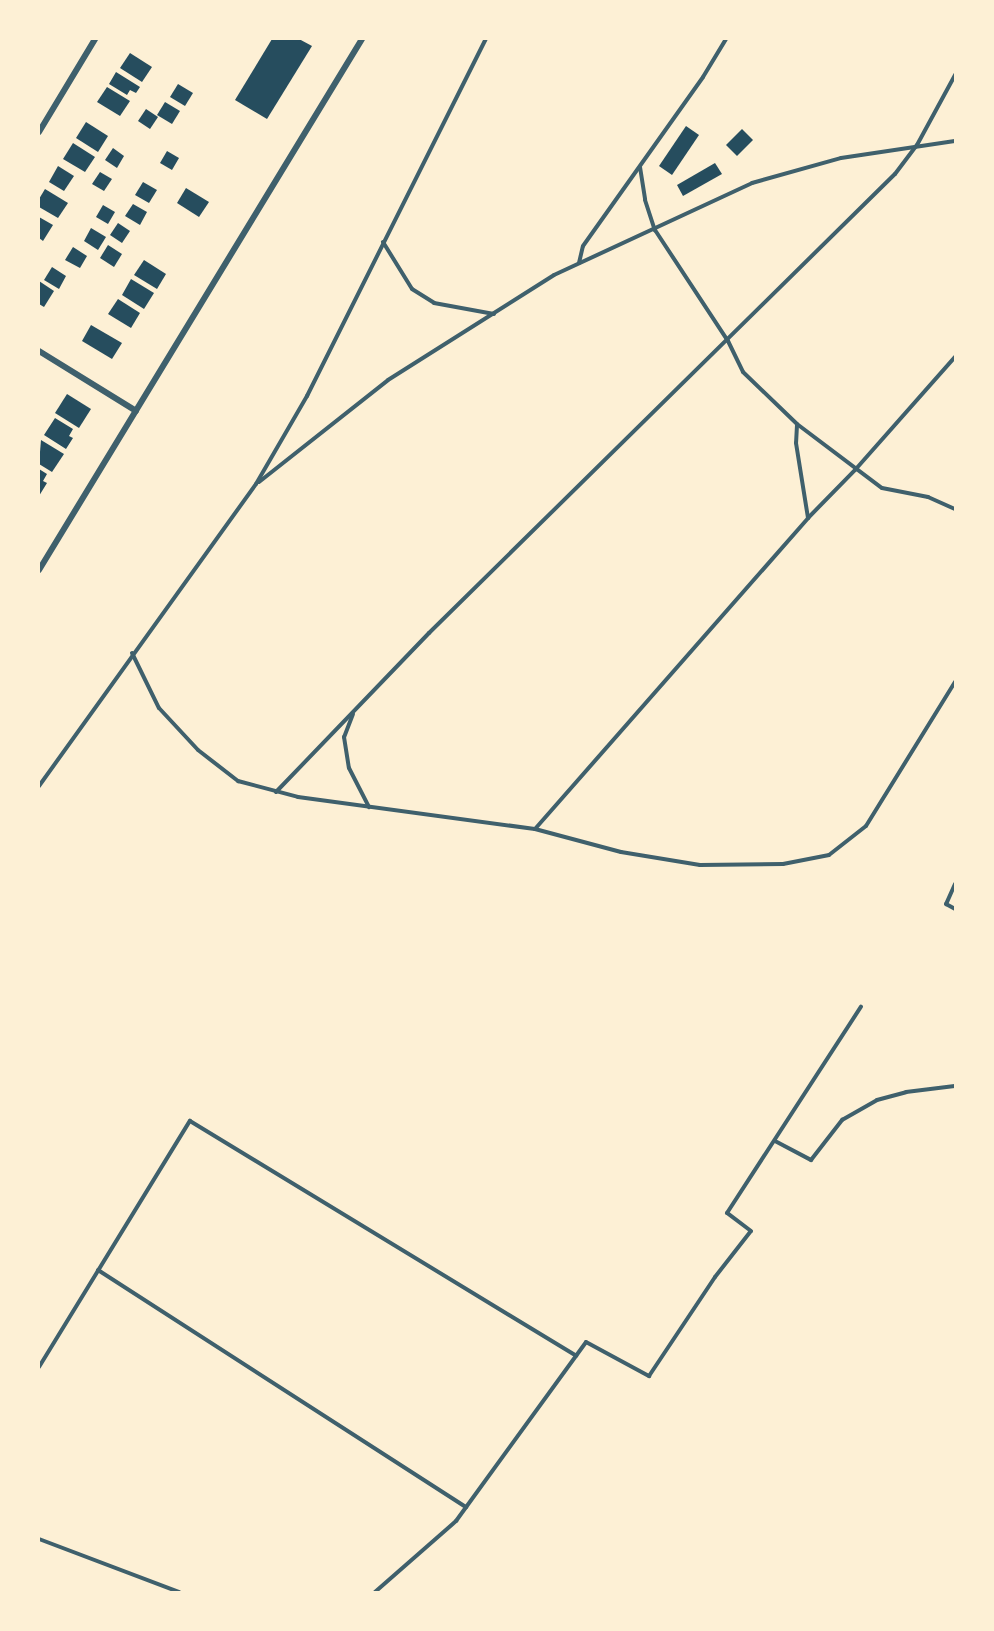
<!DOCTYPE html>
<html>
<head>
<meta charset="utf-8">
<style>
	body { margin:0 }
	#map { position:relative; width:994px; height:1631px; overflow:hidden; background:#fdf0d5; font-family:"DM Sans",sans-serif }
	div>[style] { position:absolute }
	.building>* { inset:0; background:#264d5e }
	.service>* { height:4px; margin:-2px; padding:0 2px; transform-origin:2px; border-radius:2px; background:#3f606c }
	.minor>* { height:6px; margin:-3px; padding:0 3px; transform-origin:3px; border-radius:3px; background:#3f606c }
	span { translate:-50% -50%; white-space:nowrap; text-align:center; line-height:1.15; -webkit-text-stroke:6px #fdf0d5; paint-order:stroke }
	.frame { position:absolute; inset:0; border:40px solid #fdf0d5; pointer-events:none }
</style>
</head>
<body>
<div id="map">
	<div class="building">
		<div style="clip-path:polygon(272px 39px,299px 39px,312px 46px,267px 119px,235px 100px)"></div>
		<div style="clip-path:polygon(130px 53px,152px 67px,142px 82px,120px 68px)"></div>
		<div style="clip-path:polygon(116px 72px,140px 87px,136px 93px,130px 90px,127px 95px,109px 84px)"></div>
		<div style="clip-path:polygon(178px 84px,193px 93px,185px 106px,170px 97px)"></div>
		<div style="clip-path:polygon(107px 87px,130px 101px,120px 116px,97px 102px)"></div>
		<div style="clip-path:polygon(165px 102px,180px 111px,172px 124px,157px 115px)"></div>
		<div style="clip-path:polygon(146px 109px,158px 117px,150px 129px,138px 121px)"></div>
		<div style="clip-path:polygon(86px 122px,108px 136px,98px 152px,76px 138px)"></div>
		<div style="clip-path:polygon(686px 126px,699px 135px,672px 175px,659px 166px)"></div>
		<div style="clip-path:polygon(742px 129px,753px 140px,737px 156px,726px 145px)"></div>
		<div style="clip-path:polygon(73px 143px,95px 157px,85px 172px,63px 159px)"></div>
		<div style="clip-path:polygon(113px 148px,124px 156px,117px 168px,105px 160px)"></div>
		<div style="clip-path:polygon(167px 151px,179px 158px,172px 170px,160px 163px)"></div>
		<div style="clip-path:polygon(715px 163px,722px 174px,683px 196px,677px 185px)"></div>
		<div style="clip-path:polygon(58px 166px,74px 176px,64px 191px,49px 182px)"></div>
		<div style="clip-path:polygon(100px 172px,112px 179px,104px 191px,92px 184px)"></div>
		<div style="clip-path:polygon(143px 182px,157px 190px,149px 203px,135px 195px)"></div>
		<div style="clip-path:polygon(186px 188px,209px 202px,199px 217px,177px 203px)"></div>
		<div style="clip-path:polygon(45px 189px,68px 203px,58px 218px,39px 207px,39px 199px)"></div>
		<div style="clip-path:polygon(133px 204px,147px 212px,140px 225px,125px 216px)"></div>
		<div style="clip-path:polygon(103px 205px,115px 212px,108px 224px,96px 217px)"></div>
		<div style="clip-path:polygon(39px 217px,53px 225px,43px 241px,39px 238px)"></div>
		<div style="clip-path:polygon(118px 223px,130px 231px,122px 243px,110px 235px)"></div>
		<div style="clip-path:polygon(91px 228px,106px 237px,98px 250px,84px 241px)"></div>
		<div style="clip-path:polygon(108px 245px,122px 254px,114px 267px,100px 258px)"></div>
		<div style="clip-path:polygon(73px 247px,87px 256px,80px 268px,65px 260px)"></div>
		<div style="clip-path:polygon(144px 260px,166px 274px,157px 289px,134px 275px)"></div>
		<div style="clip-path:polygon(52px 267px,66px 276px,59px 289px,44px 280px)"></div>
		<div style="clip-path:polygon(131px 279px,154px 293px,144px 309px,122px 295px)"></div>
		<div style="clip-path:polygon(39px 281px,54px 291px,44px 307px,39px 304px)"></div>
		<div style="clip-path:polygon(118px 299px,140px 313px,131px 328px,108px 314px)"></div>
		<div style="clip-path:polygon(91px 325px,122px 343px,112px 359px,82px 341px)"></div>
		<div style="clip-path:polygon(67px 394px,91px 409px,79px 428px,55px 413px)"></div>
		<div style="clip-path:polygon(55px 418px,73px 429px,69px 436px,73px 438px,66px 449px,44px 435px)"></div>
		<div style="clip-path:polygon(41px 440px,64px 454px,52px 472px,39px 464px)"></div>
		<div style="clip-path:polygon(39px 469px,47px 474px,43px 481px,47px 483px,39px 496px)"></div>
	</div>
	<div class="service">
		<div style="left:640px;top:167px;width:33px;rotate:81deg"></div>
		<div style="left:645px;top:200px;width:32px;rotate:72deg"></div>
		<div style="left:655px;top:230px;width:133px;rotate:56.7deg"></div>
		<div style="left:728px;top:341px;width:34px;rotate:64deg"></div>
		<div style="left:743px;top:372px;width:75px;rotate:43.9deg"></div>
		<div style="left:797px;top:424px;width:106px;rotate:37deg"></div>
		<div style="left:882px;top:488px;width:47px;rotate:11.1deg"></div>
		<div style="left:928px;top:497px;width:30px;rotate:24deg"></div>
		<div style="left:383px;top:242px;width:55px;rotate:58.3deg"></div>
		<div style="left:412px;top:289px;width:26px;rotate:32deg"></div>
		<div style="left:434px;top:303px;width:61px;rotate:10.4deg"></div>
		<div style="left:579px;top:263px;width:17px;rotate:-77deg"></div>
		<div style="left:583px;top:246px;width:207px;rotate:-54.6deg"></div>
		<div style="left:703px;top:77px;width:44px;rotate:-58.8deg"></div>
		<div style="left:797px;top:425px;width:18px;rotate:93deg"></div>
		<div style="left:796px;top:443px;width:76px;rotate:80.9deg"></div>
		<div style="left:259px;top:482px;width:164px;rotate:-38.3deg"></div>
		<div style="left:388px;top:380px;width:196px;rotate:-32.3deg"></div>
		<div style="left:554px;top:275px;width:218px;rotate:-24.9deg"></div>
		<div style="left:752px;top:183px;width:92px;rotate:-15.7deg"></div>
		<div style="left:841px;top:158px;width:115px;rotate:-8.5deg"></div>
		<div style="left:132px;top:653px;width:61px;rotate:63.9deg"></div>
		<div style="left:159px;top:708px;width:57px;rotate:47.1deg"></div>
		<div style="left:198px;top:750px;width:51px;rotate:37.8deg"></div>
		<div style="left:238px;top:781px;width:62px;rotate:14.9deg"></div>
		<div style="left:298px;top:797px;width:239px;rotate:7.7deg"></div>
		<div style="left:535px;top:829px;width:89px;rotate:15deg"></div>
		<div style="left:621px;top:852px;width:80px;rotate:9.3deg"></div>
		<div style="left:700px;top:865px;width:83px;rotate:-0.7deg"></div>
		<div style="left:783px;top:864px;width:47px;rotate:-11.1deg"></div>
		<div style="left:829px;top:855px;width:47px;rotate:-38.1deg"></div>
		<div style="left:866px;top:826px;width:169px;rotate:-58.3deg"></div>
		<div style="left:353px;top:714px;width:25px;rotate:111deg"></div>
		<div style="left:344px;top:737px;width:31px;rotate:81deg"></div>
		<div style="left:349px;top:768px;width:44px;rotate:62.9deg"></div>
		<div style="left:39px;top:786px;width:372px;rotate:-54.3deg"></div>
		<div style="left:256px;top:484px;width:102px;rotate:-59.9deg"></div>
		<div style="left:307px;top:396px;width:399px;rotate:-63.4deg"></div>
		<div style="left:276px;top:792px;width:221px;rotate:-46.1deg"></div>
		<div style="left:429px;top:633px;width:654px;rotate:-44.57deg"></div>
		<div style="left:895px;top:174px;width:36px;rotate:-53deg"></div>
		<div style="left:917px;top:145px;width:80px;rotate:-61.5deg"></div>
		<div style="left:535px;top:829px;width:414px;rotate:-48.7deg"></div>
		<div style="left:808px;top:518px;width:67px;rotate:-45.6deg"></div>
		<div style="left:855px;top:470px;width:151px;rotate:-48.5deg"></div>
		<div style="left:955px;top:884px;width:22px;rotate:114deg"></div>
		<div style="left:946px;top:904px;width:10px;rotate:29deg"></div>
		<div style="left:775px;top:1141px;width:41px;rotate:27.8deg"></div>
		<div style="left:811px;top:1160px;width:51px;rotate:-52.2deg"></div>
		<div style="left:842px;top:1120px;width:40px;rotate:-29.7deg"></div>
		<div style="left:877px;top:1100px;width:30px;rotate:-15deg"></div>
		<div style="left:906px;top:1092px;width:49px;rotate:-7deg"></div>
		<div style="left:98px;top:1270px;width:438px;rotate:32.8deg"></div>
		<div style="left:39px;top:1367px;width:289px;rotate:-58.5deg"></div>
		<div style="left:190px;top:1121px;width:452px;rotate:31.3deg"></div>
		<div style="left:39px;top:1539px;width:150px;rotate:20.7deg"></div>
		<div style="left:375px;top:1592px;width:108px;rotate:-41.2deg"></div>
		<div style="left:456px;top:1521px;width:221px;rotate:-54deg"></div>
		<div style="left:586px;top:1342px;width:72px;rotate:28.4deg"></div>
		<div style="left:649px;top:1376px;width:119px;rotate:-56.3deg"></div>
		<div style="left:715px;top:1277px;width:58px;rotate:-52deg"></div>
		<div style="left:751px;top:1231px;width:30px;rotate:-143deg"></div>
		<div style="left:727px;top:1213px;width:246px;rotate:-57deg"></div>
	</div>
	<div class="minor">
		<div style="left:39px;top:132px;width:109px;rotate:-58.9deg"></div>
		<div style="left:39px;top:351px;width:114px;rotate:31.7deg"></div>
		<div style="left:39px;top:570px;width:622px;rotate:-58.69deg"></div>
	</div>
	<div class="frame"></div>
</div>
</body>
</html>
